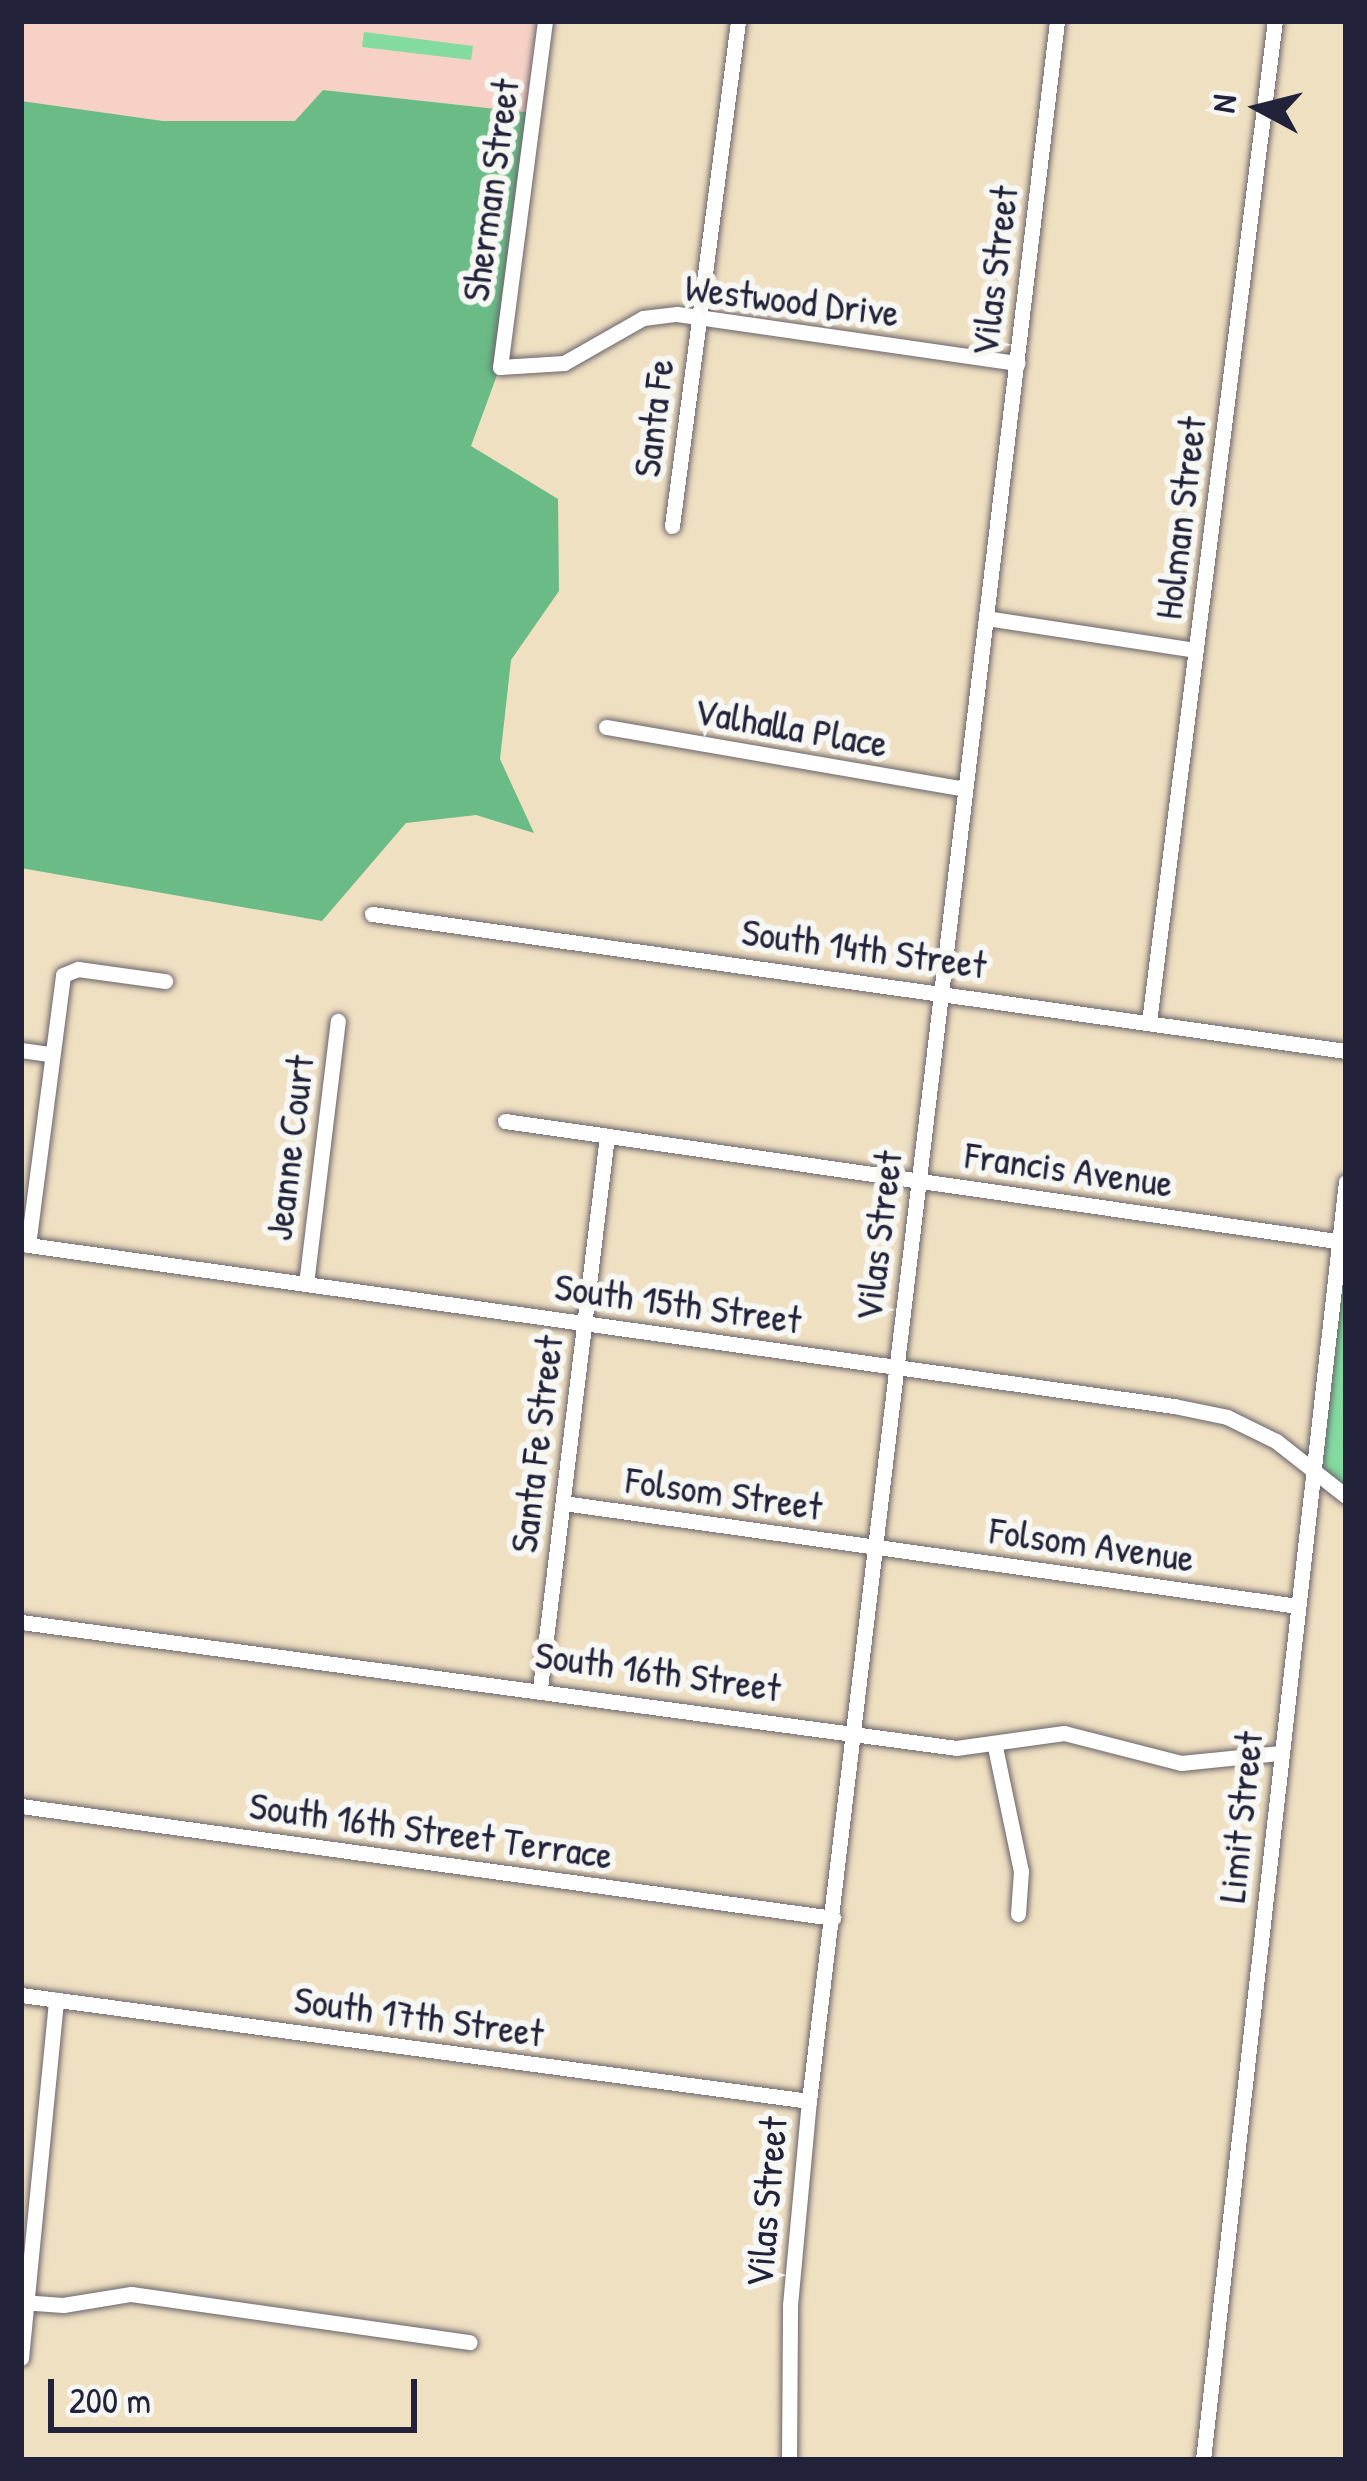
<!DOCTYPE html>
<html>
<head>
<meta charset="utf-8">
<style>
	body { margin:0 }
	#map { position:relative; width:1367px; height:2481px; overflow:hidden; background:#f0e0c2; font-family:"Patrick Hand",sans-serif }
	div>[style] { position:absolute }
	.built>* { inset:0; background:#f7d1c6 }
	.green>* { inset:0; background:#83dba0 }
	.forest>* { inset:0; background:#6abb86 }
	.roads { filter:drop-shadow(0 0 3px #6a646a) drop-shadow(0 0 3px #6a646a) }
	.minor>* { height:15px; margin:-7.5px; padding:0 7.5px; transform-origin:7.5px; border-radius:7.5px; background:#fff }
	span { translate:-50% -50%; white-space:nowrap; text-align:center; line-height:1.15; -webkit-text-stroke:12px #f6f6f2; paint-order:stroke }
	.street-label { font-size:39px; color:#22223b }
	.frame { position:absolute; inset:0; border:24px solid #22223b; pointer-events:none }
	.north { position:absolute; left:1199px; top:48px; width:120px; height:120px; -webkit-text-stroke:9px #f6f6f2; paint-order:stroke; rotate:277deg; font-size:33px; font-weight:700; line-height:48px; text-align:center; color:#22223b }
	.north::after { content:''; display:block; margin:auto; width:42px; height:54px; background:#22223b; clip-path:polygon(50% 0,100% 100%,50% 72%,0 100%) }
	.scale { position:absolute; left:48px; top:2379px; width:369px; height:54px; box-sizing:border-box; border:6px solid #22223b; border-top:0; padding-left:15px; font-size:36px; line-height:42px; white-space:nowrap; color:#22223b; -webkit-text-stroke:9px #f6f6f2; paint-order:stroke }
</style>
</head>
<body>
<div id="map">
	<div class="built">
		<div style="clip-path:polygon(21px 21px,545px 21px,534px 113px,324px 90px,296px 121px,163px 121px,21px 101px)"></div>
	</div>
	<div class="green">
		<div style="clip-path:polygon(364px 32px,473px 46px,471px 60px,362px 47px)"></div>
		<div style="clip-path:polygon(1346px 1182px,1346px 1496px,1314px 1464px)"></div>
	</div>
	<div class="forest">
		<div style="clip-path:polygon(323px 90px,534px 113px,500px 367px,471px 446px,558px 499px,559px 591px,511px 660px,500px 759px,534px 833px,476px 815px,406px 823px,322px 921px,21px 868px,21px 101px,163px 121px,295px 121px)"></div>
	</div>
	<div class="roads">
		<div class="minor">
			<div style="left:545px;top:21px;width:349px;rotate:97.4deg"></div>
			<div style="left:500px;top:367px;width:64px;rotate:-3.6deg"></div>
			<div style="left:564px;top:363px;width:91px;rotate:-29.7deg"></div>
			<div style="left:643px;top:318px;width:34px;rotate:-7deg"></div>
			<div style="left:677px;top:314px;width:344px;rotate:8.2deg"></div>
			<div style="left:672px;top:526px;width:509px;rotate:-82.55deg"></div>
			<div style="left:986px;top:618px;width:212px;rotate:8.7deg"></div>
			<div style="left:606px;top:727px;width:364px;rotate:9.8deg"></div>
			<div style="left:372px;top:914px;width:984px;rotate:8.01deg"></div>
			<div style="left:1149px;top:1022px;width:1009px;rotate:-82.83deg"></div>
			<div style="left:21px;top:1050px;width:30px;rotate:8deg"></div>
			<div style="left:505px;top:1121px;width:841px;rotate:8.21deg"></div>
			<div style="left:21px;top:1244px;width:1164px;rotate:8deg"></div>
			<div style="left:1174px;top:1406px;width:54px;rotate:11.7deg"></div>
			<div style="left:1227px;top:1417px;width:55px;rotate:26.1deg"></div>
			<div style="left:1276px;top:1441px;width:89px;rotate:38.2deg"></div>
			<div style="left:28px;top:1245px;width:272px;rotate:-82.6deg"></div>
			<div style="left:63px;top:975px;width:16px;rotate:-22deg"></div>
			<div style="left:78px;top:969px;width:88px;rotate:7.9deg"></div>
			<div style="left:306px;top:1284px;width:265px;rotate:-83.1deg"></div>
			<div style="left:563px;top:1503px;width:742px;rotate:7.98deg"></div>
			<div style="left:21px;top:1622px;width:943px;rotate:7.67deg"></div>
			<div style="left:956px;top:1748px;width:109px;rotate:-7.9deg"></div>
			<div style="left:1064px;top:1733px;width:121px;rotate:14.4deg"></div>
			<div style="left:1181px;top:1763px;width:100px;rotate:-5.8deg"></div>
			<div style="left:540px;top:1688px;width:556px;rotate:-83.08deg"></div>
			<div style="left:995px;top:1747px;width:127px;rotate:78.2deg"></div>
			<div style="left:1021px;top:1871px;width:43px;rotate:94deg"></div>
			<div style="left:21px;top:1806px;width:820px;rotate:7.85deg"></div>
			<div style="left:21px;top:1995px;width:795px;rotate:7.66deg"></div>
			<div style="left:21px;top:2302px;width:42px;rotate:4.1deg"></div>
			<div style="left:63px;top:2305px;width:69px;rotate:-9.2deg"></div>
			<div style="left:131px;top:2294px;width:342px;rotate:8.1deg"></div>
			<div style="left:21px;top:2358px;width:360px;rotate:-84.4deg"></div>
			<div style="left:789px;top:2460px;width:155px;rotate:-89.6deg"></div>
			<div style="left:790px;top:2305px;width:205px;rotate:-84.7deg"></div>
			<div style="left:809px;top:2101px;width:2095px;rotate:-83.2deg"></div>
			<div style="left:1203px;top:2460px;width:1286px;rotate:-83.62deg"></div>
		</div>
	</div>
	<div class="street-label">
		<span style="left:490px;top:190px;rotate:-82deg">Sherman Street</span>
		<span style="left:994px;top:271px;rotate:-83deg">Vilas Street</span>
		<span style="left:792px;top:300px;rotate:7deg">Westwood Drive</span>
		<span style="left:653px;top:418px;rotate:-83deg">Santa Fe</span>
		<span style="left:1180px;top:518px;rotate:-83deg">Holman Street</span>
		<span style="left:791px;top:727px;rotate:10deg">Valhalla Place</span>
		<span style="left:864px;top:948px;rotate:8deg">South 14th Street</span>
		<span style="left:289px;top:1148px;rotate:-83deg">Jeanne Court</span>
		<span style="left:1069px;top:1169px;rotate:8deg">Francis Avenue</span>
		<span style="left:878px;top:1236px;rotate:-83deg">Vilas Street</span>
		<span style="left:678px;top:1303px;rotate:8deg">South 15th Street</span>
		<span style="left:536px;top:1444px;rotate:-83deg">Santa Fe Street</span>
		<span style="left:724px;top:1493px;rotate:8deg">Folsom Street</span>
		<span style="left:1092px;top:1544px;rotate:8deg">Folsom Avenue</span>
		<span style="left:658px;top:1671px;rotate:8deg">South 16th Street</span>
		<span style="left:1240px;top:1817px;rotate:-84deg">Limit Street</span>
		<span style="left:431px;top:1830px;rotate:8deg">South 16th Street Terrace</span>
		<span style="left:419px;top:2016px;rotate:8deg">South 17th Street</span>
		<span style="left:766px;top:2202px;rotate:-85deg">Vilas Street</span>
	</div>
	<div class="frame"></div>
	<div class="north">N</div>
	<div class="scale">200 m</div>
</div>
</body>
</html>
